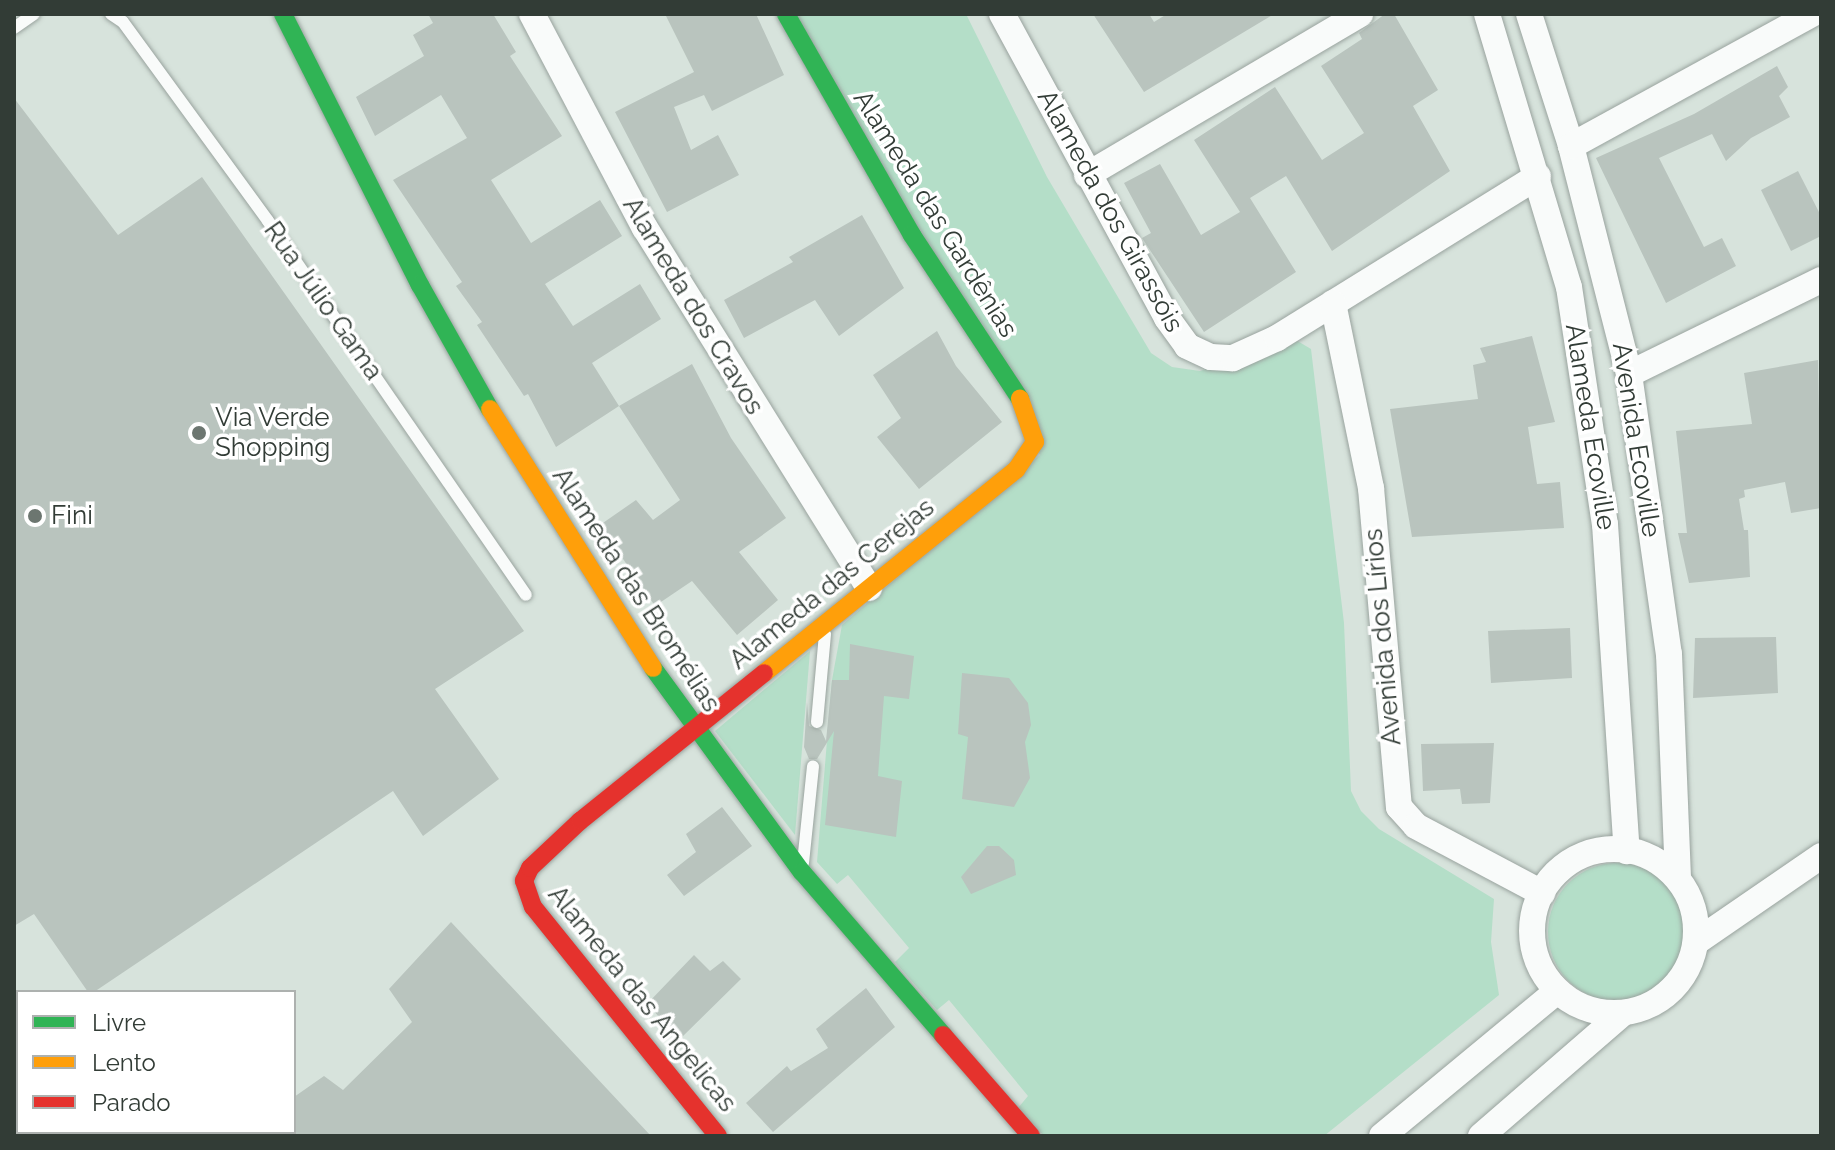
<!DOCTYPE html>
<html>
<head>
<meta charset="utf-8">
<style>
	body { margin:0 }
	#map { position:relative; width:1835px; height:1150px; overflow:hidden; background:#d7e3dc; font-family:Raleway,sans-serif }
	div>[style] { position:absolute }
	.green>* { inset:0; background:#b4dec8 }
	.round { border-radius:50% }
	.building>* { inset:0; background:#b9c4be }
	.roads { filter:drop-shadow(0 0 2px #99a39e) drop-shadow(0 0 2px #99a39e) }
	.lane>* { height:12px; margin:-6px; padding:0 6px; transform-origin:6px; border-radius:6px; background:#f9fbfa }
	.street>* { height:26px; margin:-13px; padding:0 13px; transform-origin:13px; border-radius:13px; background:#f9fbfa }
	.street>.ring { margin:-13px; padding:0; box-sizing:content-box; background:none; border:26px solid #f9fbfa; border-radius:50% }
	.fast>* { height:18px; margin:-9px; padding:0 9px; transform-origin:9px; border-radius:9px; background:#30b455 }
	.slow>* { height:18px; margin:-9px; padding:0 9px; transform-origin:9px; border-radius:9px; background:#ff9f0a }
	.jam>* { height:18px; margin:-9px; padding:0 9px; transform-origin:9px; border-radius:9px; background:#e5322d }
	.dots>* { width:22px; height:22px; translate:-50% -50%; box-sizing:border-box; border:4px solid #fff; border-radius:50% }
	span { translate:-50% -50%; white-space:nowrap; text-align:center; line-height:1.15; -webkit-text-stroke:7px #fff; paint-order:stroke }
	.street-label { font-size:26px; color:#323c36 }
	.poi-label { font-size:26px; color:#323c36 }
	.left { translate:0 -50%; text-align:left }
	.frame { position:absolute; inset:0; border:16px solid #323c36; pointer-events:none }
	.legend { position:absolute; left:16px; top:990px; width:280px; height:144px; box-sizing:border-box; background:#fff; border:2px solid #adb1af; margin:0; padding:10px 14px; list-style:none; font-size:24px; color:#323c36 }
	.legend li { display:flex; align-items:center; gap:16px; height:40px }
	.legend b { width:40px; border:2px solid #adb1af }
</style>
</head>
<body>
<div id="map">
	<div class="green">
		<div style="clip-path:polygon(793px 14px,966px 14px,1047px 177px,1151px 353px,1172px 367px,1200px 371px,1294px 339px,1311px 349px,1344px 623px,1351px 791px,1361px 811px,1379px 829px,1494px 899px,1491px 942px,1499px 995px,1324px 1136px,1044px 1136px,1018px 1108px,1028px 1096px,949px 1000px,937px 1010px,895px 962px,909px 948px,848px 875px,837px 884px,817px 862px,832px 680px,842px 625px,1040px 455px)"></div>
		<div style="clip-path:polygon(810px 651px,795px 835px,715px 731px)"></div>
		<div class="round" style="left:1548px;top:863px;width:138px;height:138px"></div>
	</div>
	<div class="building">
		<div style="clip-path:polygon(428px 14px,493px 14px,516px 52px,510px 56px,562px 136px,491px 180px,531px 243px,600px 200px,622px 236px,545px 284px,573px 326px,640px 284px,661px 319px,592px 363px,619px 406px,556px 447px,528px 394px,524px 396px,477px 325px,482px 322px,456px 286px,462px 282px,393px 180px,467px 138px,441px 95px,375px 136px,356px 97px,424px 56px,413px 35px,433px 23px)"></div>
		<div style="clip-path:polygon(665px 14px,756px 14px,784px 75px,712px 111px,704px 95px,674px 107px,691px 150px,718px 135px,739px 175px,667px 212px,615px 112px,694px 72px)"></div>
		<div style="clip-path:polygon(1093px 14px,1149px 14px,1154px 22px,1167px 14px,1274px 14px,1144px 92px)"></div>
		<div style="clip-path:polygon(1385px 14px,1394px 14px,1438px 90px,1413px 106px,1450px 171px,1332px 251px,1286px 176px,1250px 198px,1296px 272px,1204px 332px,1142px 238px,1151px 233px,1124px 183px,1160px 164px,1201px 235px,1240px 212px,1194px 140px,1275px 87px,1322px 160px,1364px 133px,1321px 66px,1362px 39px,1359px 33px)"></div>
		<div style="clip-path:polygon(1777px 66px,1788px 87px,1779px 96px,1790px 117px,1751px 138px,1726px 161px,1712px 134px,1659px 158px,1704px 247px,1722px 238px,1736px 266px,1666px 303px,1596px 158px,1694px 114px)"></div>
		<div style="clip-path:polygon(14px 98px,118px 235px,202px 177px,524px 631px,435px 689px,499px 779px,423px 836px,393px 791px,94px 992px,88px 992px,34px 914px,14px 926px)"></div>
		<div style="clip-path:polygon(1798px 171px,1821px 216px,1821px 236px,1791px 251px,1761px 190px)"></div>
		<div style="clip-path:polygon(862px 215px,904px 288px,839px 336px,815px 300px,744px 338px,724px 300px,793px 262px,789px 257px)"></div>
		<div style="clip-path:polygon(937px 331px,956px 366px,1002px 422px,919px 489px,877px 437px,901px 418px,873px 375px)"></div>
		<div style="clip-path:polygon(1532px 336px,1555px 422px,1528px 427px,1537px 484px,1560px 482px,1564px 528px,1412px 537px,1390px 409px,1478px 399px,1473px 365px,1486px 362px,1480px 348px)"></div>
		<div style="clip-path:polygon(1818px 360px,1821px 508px,1791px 513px,1785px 482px,1744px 490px,1745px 497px,1739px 499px,1744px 530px,1748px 530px,1750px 577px,1689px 583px,1678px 533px,1687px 533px,1676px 431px,1752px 424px,1744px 373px)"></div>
		<div style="clip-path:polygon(692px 364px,731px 438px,786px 518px,739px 552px,778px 600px,737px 635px,692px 581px,655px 606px,600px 525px,636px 500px,653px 520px,680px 500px,619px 406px)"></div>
		<div style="clip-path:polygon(1570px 628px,1572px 678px,1491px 683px,1488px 631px)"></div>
		<div style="clip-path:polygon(1776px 637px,1778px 693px,1693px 698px,1695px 638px)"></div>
		<div style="clip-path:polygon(850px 644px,914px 656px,909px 699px,884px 696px,878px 776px,902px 781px,896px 837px,825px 825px,834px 731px,817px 759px,809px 759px,804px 747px,807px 702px,809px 726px,821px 730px,826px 741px,832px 680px,849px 680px)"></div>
		<div style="clip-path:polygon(962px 673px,1009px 678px,1028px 703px,1031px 725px,1025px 742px,1030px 778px,1014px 807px,962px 799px,968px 737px,958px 734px)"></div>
		<div style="clip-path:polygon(1494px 743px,1490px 803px,1462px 804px,1460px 789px,1423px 791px,1421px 744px)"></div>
		<div style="clip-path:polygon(722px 807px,752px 846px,684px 896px,667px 875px,696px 852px,686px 834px)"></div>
		<div style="clip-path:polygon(987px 846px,999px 846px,1014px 860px,1016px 875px,971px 894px,961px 877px)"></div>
		<div style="clip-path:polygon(451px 922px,651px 1136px,294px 1136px,294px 1097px,324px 1076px,343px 1090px,412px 1022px,389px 989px)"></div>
		<div style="clip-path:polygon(694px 955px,710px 971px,723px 961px,741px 979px,680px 1039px,647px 1004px)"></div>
		<div style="clip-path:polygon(866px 988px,895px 1027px,773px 1132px,746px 1103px,787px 1066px,791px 1071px,828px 1048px,816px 1029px)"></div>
	</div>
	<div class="roads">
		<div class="lane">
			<div style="left:111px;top:14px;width:14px;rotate:34deg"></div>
			<div style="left:123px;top:22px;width:246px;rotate:53.9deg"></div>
			<div style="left:268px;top:221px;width:454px;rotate:55.4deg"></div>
			<div style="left:14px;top:28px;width:24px;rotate:-35deg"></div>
			<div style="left:817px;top:722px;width:88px;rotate:-84.8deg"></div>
			<div style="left:803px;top:863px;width:97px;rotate:-84.1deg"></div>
			<div style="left:14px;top:1015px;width:7px;rotate:56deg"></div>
			<div style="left:14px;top:1067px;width:5px;rotate:-37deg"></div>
		</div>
		<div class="street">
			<div style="left:532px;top:14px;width:242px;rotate:62.2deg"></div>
			<div style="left:645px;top:228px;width:424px;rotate:58.1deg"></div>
			<div style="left:1002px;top:14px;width:346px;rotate:61.5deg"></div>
			<div style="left:1167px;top:318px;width:34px;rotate:54deg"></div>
			<div style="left:1187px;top:346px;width:26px;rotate:25deg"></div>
			<div style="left:1211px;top:357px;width:22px;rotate:3deg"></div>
			<div style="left:1233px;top:358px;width:48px;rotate:-24.4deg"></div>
			<div style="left:1277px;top:338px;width:307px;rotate:-31.8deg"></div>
			<div style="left:1487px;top:14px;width:285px;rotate:73.3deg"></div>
			<div style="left:1569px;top:287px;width:240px;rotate:81.4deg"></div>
			<div style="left:1605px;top:524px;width:328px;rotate:86.2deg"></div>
			<div style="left:1529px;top:14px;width:139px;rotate:72.3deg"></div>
			<div style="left:1571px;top:146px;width:235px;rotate:75.7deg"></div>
			<div style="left:1629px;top:374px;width:283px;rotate:81.9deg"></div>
			<div style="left:1669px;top:654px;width:224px;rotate:87.7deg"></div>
			<div style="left:1571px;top:146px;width:275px;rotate:-28.7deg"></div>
			<div style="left:1087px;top:175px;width:317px;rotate:-30.5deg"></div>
			<div style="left:1333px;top:303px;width:189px;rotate:78.4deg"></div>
			<div style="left:1371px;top:488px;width:320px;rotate:85deg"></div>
			<div style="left:1399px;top:807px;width:25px;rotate:48deg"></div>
			<div style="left:1416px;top:826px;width:143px;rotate:28deg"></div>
			<div style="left:1629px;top:374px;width:214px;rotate:-26.1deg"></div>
			<div class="ring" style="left:1532px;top:849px;width:138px;height:138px"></div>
			<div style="left:1696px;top:942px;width:152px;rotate:-34.5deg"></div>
			<div style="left:1382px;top:1136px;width:227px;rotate:-39.6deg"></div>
			<div style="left:1481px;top:1136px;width:188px;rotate:-40.9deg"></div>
		</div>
		<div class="fast">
			<div style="left:283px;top:14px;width:304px;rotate:63.2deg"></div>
			<div style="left:420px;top:285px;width:142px;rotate:60.6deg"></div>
			<div style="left:786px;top:14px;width:254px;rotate:60.3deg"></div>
			<div style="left:912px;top:235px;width:196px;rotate:56.6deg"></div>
			<div style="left:653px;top:668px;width:253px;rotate:53.9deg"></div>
			<div style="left:802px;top:872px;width:216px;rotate:49.1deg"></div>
		</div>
		<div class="slow">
			<div style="left:490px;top:409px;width:306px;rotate:57.8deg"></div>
			<div style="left:764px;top:673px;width:324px;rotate:-38.9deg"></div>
			<div style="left:1016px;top:470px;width:34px;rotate:-56deg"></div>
			<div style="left:1035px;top:442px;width:46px;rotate:-109.2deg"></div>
		</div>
		<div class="jam">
			<div style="left:943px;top:1035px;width:134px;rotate:48.9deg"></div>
			<div style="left:718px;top:1136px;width:294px;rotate:-128.9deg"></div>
			<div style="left:533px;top:907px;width:28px;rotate:-109deg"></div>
			<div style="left:524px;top:881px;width:14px;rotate:-65deg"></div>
			<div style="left:530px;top:868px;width:69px;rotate:-43.2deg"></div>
			<div style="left:580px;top:821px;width:236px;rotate:-38.8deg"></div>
		</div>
	</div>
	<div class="dots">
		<div style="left:199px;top:433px;background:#6c7670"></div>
		<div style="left:35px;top:516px;background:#6c7670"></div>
	</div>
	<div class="street-label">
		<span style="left:1110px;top:211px;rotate:61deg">Alameda dos Girassóis</span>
		<span style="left:935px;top:214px;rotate:58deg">Alameda das Gardênias</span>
		<span style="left:323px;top:301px;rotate:55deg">Rua Júlio Gama</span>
		<span style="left:693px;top:306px;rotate:59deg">Alameda dos Cravos</span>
		<span style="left:1590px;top:427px;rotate:81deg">Alameda Ecoville</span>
		<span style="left:1636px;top:440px;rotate:81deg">Avenida Ecoville</span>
		<span style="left:832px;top:584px;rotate:-39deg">Alameda das Cerejas</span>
		<span style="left:636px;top:590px;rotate:57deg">Alameda das Bromélias</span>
		<span style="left:1383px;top:637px;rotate:-95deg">Avenida dos Lírios</span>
		<span style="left:642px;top:999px;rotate:51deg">Alameda das Angelicas</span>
	</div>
	<div class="poi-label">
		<span class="left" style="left:215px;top:433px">Via Verde<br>Shopping</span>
		<span class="left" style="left:51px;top:516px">Fini</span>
	</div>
	<div class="frame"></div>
	<ul class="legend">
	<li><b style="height:10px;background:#30b455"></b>Livre</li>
	<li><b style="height:10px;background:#ff9f0a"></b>Lento</li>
	<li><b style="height:10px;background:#e5322d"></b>Parado</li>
	</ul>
</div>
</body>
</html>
